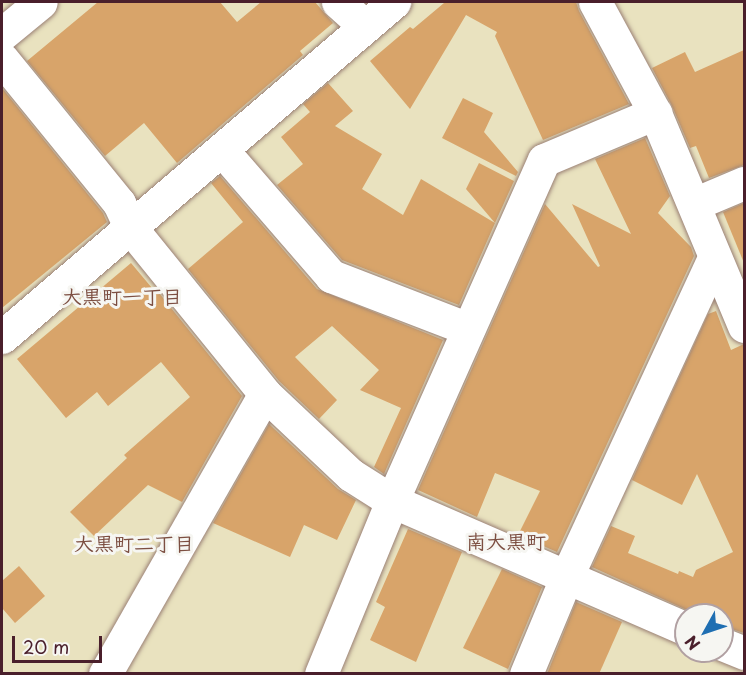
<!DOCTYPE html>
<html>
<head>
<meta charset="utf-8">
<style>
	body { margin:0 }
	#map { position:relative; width:746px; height:675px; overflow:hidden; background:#e9e2bf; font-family:"Playpen Sans","Klee One",sans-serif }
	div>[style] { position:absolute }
	.building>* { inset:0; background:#d8a46a }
	.roads { filter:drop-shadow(0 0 2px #9a8075) drop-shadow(0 0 2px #9a8075) }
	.street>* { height:33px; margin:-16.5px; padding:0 16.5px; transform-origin:16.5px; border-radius:16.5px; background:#fff }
	.secondary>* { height:33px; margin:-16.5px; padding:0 16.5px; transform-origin:16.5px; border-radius:16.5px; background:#fff }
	span { translate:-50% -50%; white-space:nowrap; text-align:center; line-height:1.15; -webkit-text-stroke:6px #f6f6f2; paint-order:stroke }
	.neighbourhood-label { font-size:20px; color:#7c4e41; font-weight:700 }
	.frame { position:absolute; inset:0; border:3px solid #4a1f2b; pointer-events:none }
	.north { position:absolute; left:674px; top:603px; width:60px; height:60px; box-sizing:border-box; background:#f6f6f2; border:2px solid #b1a0a2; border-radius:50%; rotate:230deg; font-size:16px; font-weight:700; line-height:24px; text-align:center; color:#4a1f2b }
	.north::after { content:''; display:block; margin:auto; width:21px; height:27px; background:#1f6fb2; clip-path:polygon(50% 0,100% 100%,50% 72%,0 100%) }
	.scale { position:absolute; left:12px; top:636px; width:90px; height:27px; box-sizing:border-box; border:3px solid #4a1f2b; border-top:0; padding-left:8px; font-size:18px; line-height:21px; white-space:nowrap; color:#4a1f2b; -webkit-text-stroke:4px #f6f6f2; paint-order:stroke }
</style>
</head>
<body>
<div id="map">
	<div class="building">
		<div style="clip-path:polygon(98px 2px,220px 2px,237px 22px,261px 2px,315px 2px,333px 23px,300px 51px,303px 55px,177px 163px,144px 123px,105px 156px,27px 61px)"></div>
		<div style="clip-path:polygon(442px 2px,576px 2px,579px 11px,629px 104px,543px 140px,495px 36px,497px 32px,466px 15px,410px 109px,370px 61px,410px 27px,413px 29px,444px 3px)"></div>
		<div style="clip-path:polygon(744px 50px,744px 165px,709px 178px,696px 146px,690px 148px,672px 106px,652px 68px,685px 52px,695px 72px)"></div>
		<div style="clip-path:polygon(328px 83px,353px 111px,335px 126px,382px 154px,362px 189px,403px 215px,421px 179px,495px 223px,459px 305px,342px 260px,277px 185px,303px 164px,281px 137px,310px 112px,303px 104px)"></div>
		<div style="clip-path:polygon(2px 88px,103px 213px,107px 222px,2px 308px)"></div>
		<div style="clip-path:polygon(463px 98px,493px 113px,484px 132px,518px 172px,516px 176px,442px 138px)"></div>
		<div style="clip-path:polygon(645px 138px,670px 196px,658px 213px,691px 247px,694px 256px,557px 552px,518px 535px,540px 491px,495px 473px,477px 517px,418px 490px,545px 204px,598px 267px,600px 266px,572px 204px,631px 234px,595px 159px)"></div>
		<div style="clip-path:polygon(479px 163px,514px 181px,495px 223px,466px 189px)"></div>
		<div style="clip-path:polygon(220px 176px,317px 289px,443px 340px,384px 474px,374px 467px,401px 408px,360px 390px,379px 370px,332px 326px,295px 357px,337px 400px,319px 419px,279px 381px,188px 269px,243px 222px,211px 183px)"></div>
		<div style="clip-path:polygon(744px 203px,744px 263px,723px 212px)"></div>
		<div style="clip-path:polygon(131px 263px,157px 294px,159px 293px,242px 396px,182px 502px,148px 485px,94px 536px,70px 512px,127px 458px,124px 455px,190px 397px,161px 362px,108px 406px,97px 392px,66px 418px,17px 359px)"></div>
		<div style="clip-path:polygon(716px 311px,731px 350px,744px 344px,744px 633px,722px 626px,722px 615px,698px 615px,592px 567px,611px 526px,635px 536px,628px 553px,678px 574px,679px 571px,693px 577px,696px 570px,733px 552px,697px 474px,682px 505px,632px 480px,708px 314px)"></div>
		<div style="clip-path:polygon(269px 424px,338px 489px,356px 500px,337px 540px,304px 525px,290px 557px,213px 523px)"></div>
		<div style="clip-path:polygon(408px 529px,462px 552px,416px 662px,370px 640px,385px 607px,376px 602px)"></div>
		<div style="clip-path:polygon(19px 566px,45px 596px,15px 623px,2px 608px,2px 581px)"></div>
		<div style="clip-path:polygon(502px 569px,542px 587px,508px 669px,463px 648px)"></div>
		<div style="clip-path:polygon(576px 602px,622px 622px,599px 674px,547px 674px)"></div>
	</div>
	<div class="roads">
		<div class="street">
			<div style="left:338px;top:2px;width:36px;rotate:42deg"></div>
			<div style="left:595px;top:2px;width:126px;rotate:61.6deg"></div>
			<div style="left:655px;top:113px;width:231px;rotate:67.3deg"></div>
			<div style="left:2px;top:34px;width:50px;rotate:-39.4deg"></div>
			<div style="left:2px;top:59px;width:186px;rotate:50.9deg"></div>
			<div style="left:119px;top:203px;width:26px;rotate:65deg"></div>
			<div style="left:130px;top:227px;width:215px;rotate:51deg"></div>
			<div style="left:265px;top:394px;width:118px;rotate:43.3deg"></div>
			<div style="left:351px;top:475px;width:49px;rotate:32.4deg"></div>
			<div style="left:392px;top:501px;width:321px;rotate:23.5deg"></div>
			<div style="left:222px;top:150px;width:167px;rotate:49.1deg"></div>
			<div style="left:331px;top:276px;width:147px;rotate:21.1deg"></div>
			<div style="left:694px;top:204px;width:54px;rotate:-22.8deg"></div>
			<div style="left:722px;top:644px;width:24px;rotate:22deg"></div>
			<div style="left:105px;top:674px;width:322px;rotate:-60.3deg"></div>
			<div style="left:321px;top:674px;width:187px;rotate:-67.7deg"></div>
			<div style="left:392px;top:501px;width:373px;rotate:-66deg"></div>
			<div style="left:544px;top:160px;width:121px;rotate:-22.9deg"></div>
			<div style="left:526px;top:674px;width:104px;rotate:-67.4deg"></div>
			<div style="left:566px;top:578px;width:353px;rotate:-65.2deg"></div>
		</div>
		<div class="secondary">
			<div style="left:2px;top:337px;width:516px;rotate:-40.52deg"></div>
		</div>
	</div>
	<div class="neighbourhood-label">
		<span style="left:122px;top:296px">大黒町一丁目</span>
		<span style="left:506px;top:541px">南大黒町</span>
		<span style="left:134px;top:543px">大黒町二丁目</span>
	</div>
	<div class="frame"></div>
	<div class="north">N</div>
	<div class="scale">20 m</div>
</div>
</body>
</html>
